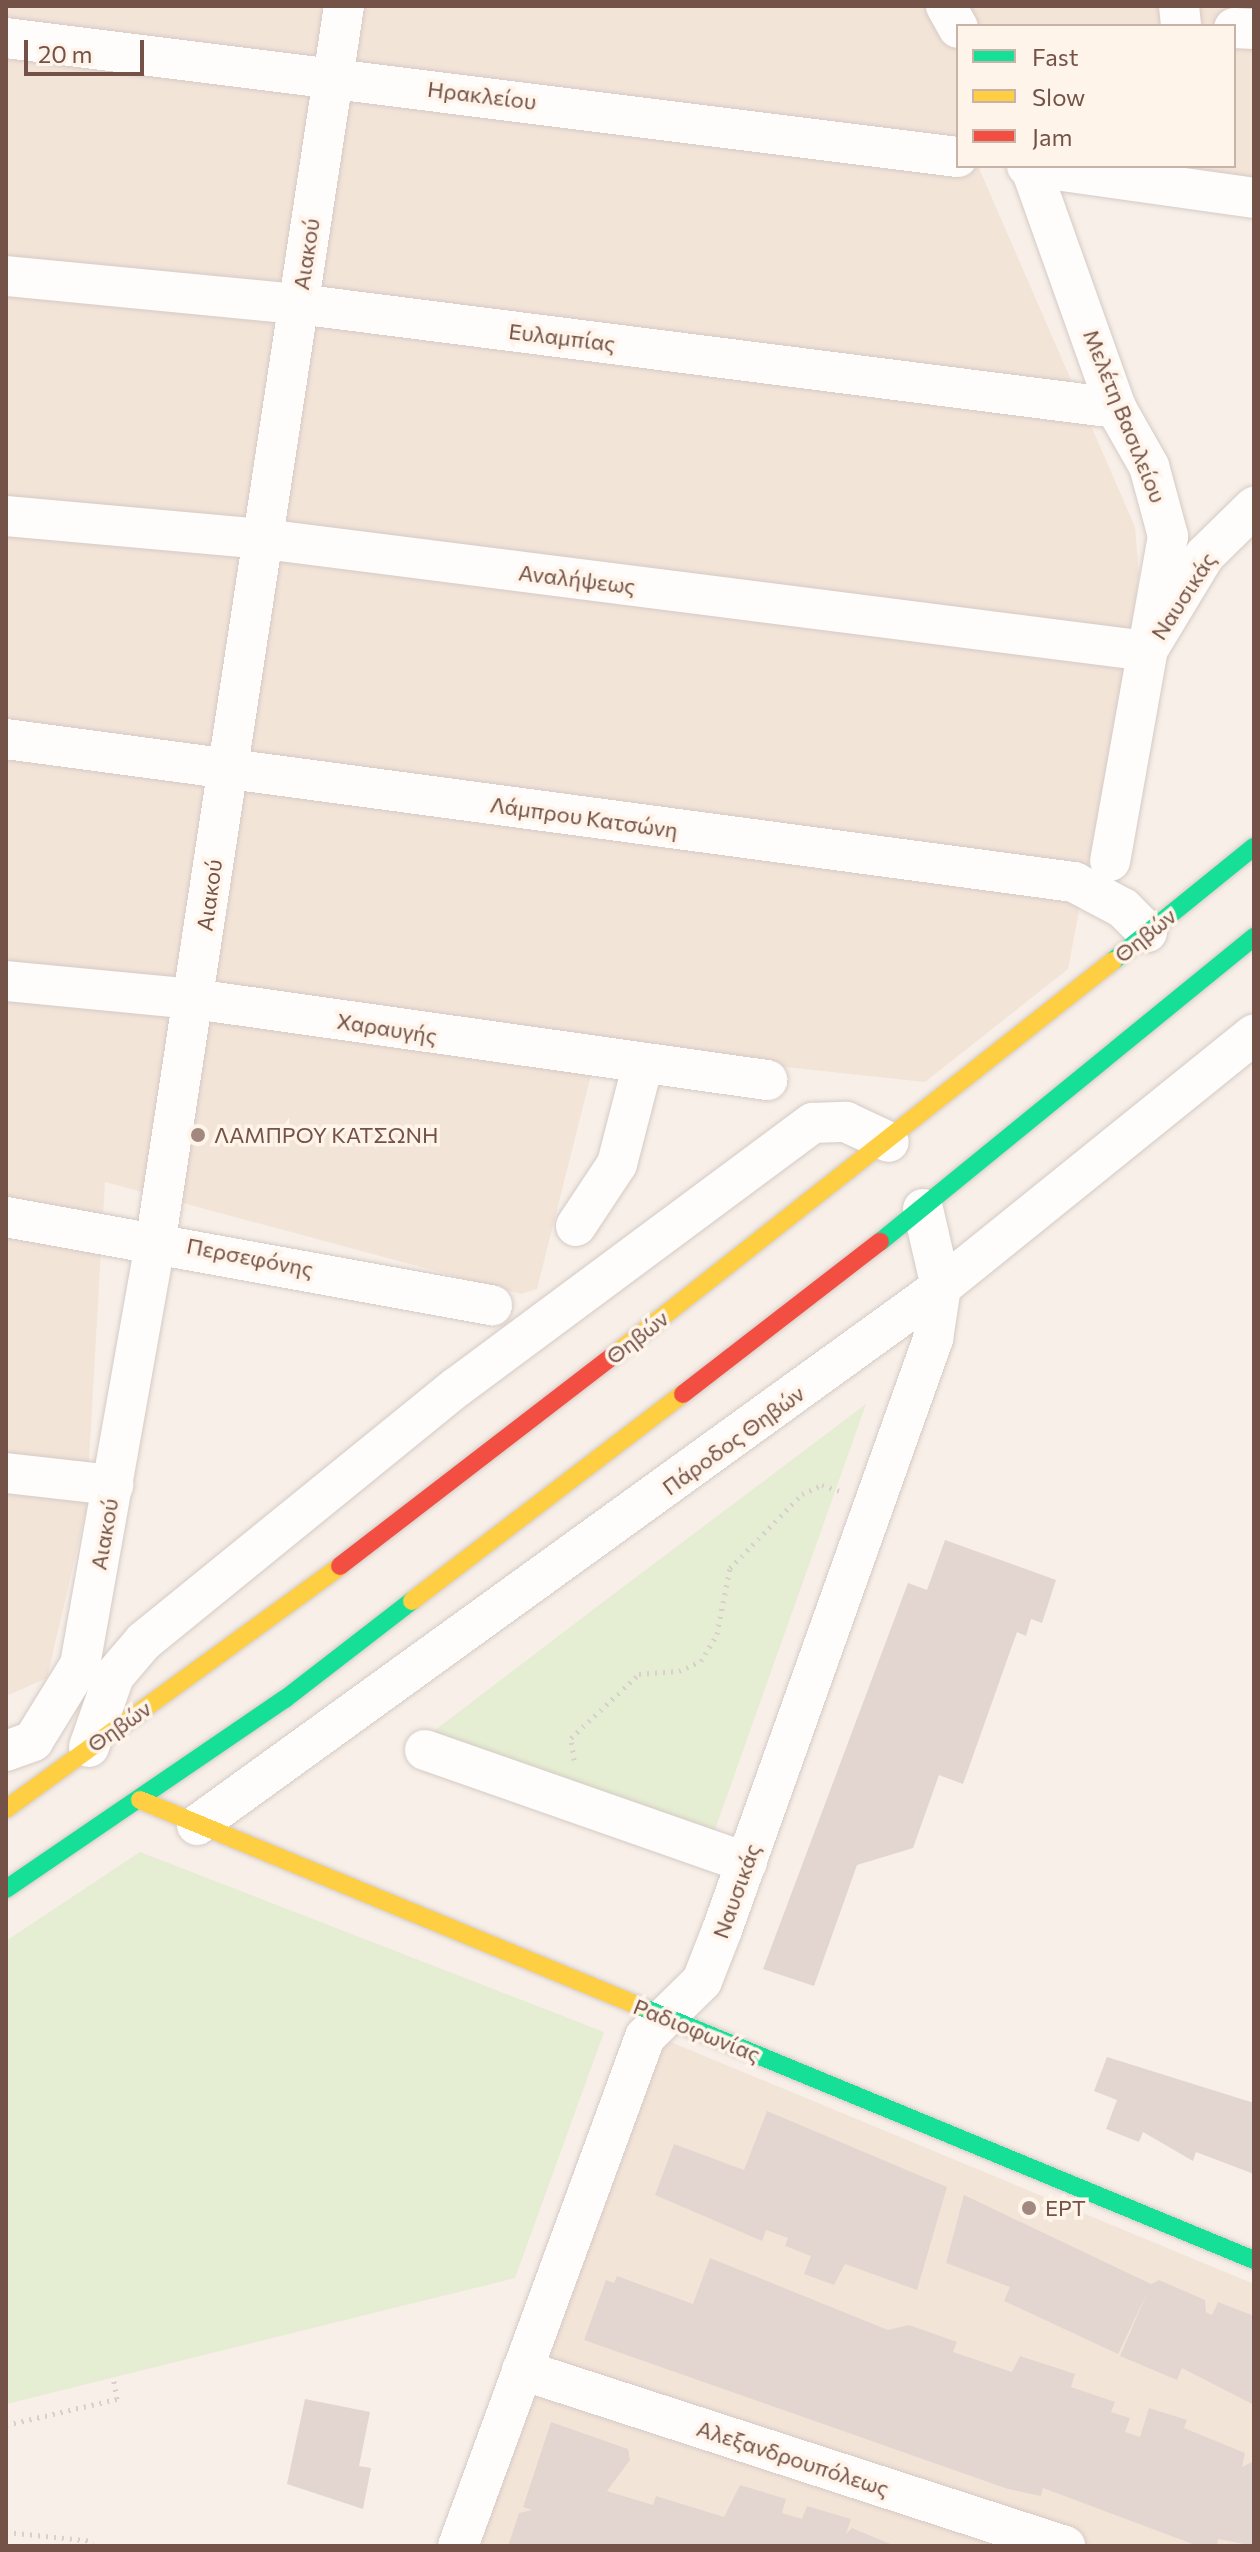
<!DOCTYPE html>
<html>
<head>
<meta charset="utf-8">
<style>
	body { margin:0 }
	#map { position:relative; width:1260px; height:2552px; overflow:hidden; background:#f7efe8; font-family:Commissioner,sans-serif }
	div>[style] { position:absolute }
	.residential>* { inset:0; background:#f3e4d8 }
	.green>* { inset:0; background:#e5edd2 }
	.building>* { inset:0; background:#e3d6d0 }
	.path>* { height:5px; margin-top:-2.5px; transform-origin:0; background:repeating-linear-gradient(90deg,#d9cfcc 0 2px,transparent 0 8px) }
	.roads { filter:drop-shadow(0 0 2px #d5cac5) drop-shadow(0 0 2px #d5cac5) }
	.street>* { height:40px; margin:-20px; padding:0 20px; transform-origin:20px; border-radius:20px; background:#fefdfc }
	.fast>* { height:18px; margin:-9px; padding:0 9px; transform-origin:9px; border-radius:9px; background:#16e098 }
	.slow>* { height:18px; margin:-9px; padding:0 9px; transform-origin:9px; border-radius:9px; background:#ffcf43 }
	.jam>* { height:18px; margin:-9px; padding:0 9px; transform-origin:9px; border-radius:9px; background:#f24e42 }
	.dots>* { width:22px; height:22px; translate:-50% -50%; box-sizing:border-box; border:4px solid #fff4e9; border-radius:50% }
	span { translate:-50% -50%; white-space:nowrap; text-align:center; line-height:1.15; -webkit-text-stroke:7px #fff4e9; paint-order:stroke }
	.street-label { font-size:22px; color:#755248 }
	.poi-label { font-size:22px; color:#755248 }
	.left { translate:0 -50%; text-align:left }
	.frame { position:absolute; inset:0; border:8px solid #755248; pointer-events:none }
	.legend { position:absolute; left:956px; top:24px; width:280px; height:144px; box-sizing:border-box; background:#fff4e9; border:2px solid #c8b3a9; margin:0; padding:10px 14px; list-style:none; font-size:24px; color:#755248 }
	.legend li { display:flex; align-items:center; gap:16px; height:40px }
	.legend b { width:40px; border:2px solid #c8b3a9 }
	.scale { position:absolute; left:24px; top:40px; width:120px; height:36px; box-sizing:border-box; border:4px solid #755248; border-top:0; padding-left:10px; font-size:24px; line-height:28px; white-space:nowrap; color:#755248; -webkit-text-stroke:6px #fff4e9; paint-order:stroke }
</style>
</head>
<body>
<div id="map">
	<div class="residential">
		<div style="clip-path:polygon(6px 6px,1254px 6px,1254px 182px,1091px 166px,1234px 166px,1234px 26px,958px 26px,958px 166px,978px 166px,1135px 527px,1139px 575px,1121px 691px,1068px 969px,925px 1082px,598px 1047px,537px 1289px,521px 1294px,105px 1182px,86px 1511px,47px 1678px,6px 1696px)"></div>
		<div style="clip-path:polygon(666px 2040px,1254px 2284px,1254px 2546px,480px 2546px)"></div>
	</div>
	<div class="green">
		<div style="clip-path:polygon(866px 1404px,713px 1835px,430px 1734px,594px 1609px)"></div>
		<div style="clip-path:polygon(140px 1852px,604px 2032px,515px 2278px,6px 2404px,6px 1941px)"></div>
	</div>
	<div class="building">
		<div style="clip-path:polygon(945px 1540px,1056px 1580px,1042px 1623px,1031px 1619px,1026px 1636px,1017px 1632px,963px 1784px,939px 1775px,913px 1848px,857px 1865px,814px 1986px,763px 1969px,908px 1583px,927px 1590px)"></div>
		<div style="clip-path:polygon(1107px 2057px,1254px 2103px,1254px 2174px,1196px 2152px,1193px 2161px,1143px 2132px,1139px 2142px,1106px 2129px,1117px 2100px,1094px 2091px)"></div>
		<div style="clip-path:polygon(767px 2111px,947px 2187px,917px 2290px,845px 2264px,834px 2285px,804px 2274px,811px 2256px,785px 2246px,788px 2238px,766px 2230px,762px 2241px,655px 2195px,674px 2144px,744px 2170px)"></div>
		<div style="clip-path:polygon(964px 2195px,1151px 2284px,1159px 2280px,1205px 2300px,1206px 2312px,1212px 2315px,1218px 2302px,1254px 2316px,1254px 2405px,1182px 2368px,1177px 2380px,1120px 2356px,1148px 2291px,1118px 2354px,1004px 2301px,1010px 2287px,946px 2263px)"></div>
		<div style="clip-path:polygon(710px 2258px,888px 2330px,909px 2325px,957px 2342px,953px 2352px,1012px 2372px,1020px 2356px,1075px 2374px,1071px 2387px,1115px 2402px,1111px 2412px,1130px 2418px,1125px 2432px,1140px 2437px,1149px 2408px,1187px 2420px,1184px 2428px,1245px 2453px,1242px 2467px,1254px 2461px,1254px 2546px,1218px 2539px,1217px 2546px,1198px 2546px,1043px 2488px,1041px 2496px,1008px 2489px,584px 2340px,606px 2280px,614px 2283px,617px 2276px,693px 2304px)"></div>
		<div style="clip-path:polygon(305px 2399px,370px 2412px,359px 2466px,371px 2468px,363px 2509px,287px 2484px)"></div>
		<div style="clip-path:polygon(551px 2422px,628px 2449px,630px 2460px,607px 2491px,653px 2505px,656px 2496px,724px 2517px,740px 2485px,786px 2499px,782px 2513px,802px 2519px,807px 2506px,851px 2519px,846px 2534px,852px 2528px,895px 2546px,508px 2546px,519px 2513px,532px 2510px,523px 2507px)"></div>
	</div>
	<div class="path">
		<div style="left:574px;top:1760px;width:22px;rotate:-98deg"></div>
		<div style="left:571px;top:1738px;width:93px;rotate:-43.3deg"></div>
		<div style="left:639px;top:1674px;width:40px;rotate:-4.3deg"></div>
		<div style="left:679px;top:1671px;width:24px;rotate:-24deg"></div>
		<div style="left:701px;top:1661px;width:31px;rotate:-59deg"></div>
		<div style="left:717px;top:1634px;width:67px;rotate:-78.9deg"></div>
		<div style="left:730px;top:1568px;width:103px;rotate:-45.8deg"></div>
		<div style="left:802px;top:1494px;width:22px;rotate:-24deg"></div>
		<div style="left:822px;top:1485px;width:18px;rotate:19deg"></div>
		<div style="left:6px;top:2425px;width:114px;rotate:-13.2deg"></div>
		<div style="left:117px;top:2399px;width:22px;rotate:-100deg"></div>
		<div style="left:6px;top:2532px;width:88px;rotate:5.8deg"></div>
	</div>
	<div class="roads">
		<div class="street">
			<div style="left:946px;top:6px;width:25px;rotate:61deg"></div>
			<div style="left:1179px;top:6px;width:20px;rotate:84deg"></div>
			<div style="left:1234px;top:28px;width:20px;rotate:3deg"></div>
			<div style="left:6px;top:38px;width:959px;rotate:7.13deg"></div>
			<div style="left:1027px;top:166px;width:229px;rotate:8deg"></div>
			<div style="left:1030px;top:166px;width:257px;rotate:70.4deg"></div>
			<div style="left:1116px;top:408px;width:67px;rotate:60.4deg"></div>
			<div style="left:1149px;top:466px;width:73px;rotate:74.8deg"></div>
			<div style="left:1168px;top:536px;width:330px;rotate:100.1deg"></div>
			<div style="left:6px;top:276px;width:293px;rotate:5.5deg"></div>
			<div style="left:298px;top:304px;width:825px;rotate:7.25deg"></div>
			<div style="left:6px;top:516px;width:259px;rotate:5.1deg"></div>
			<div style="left:264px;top:539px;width:890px;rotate:7.23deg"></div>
			<div style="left:1147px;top:651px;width:112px;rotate:-58.9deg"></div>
			<div style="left:1205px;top:555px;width:69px;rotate:-44.4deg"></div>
			<div style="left:6px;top:739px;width:1078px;rotate:7.63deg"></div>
			<div style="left:1074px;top:882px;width:55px;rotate:28deg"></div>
			<div style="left:1123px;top:908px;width:34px;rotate:45deg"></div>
			<div style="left:6px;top:981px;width:189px;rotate:5.5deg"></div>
			<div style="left:194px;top:999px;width:579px;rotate:8.05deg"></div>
			<div style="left:6px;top:1217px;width:494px;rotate:10.3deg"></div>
			<div style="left:576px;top:1226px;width:74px;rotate:-56.5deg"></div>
			<div style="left:617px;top:1164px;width:100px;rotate:-75.5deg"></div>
			<div style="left:6px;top:1473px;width:108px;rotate:6.4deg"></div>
			<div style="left:89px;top:1747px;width:75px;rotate:-70.6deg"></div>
			<div style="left:114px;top:1676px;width:46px;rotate:-49.4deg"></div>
			<div style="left:144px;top:1641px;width:403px;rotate:-39.1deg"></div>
			<div style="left:457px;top:1387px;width:443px;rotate:-36.6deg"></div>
			<div style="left:813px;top:1123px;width:33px;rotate:-2deg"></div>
			<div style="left:846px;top:1122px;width:47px;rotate:24.9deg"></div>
			<div style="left:425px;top:1750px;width:341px;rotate:19.3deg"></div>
			<div style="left:6px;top:1751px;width:29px;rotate:-20deg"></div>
			<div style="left:33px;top:1741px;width:89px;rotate:-58.3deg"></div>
			<div style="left:80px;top:1665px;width:433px;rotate:-79.9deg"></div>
			<div style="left:156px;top:1239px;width:1247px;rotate:-81.33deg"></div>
			<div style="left:197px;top:1825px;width:918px;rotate:-35.87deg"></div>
			<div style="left:941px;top:1287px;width:402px;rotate:-38.9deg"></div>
			<div style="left:522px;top:2370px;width:571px;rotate:17.96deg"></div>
			<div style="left:458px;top:2546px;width:542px;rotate:-69.83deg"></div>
			<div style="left:645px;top:2037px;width:80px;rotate:-44.5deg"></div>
			<div style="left:702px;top:1981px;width:55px;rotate:-68.6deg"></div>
			<div style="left:722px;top:1930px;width:628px;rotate:-70.35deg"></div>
			<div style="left:933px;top:1339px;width:53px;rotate:-81.3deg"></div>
			<div style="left:941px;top:1287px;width:80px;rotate:-103deg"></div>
		</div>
		<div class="fast">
			<div style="left:1113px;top:961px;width:181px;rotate:-39deg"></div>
			<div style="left:880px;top:1242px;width:483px;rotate:-39.2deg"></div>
			<div style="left:6px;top:1889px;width:338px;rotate:-34.3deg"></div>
			<div style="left:285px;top:1699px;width:160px;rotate:-37.7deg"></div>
			<div style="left:639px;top:2006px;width:665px;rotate:22.44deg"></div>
		</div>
		<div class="slow">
			<div style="left:614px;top:1355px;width:636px;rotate:-38.29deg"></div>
			<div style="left:412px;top:1601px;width:341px;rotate:-37.4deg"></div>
			<div style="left:140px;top:1800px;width:540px;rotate:22.43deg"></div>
			<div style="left:6px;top:1809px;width:413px;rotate:-36deg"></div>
		</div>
		<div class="jam">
			<div style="left:683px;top:1394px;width:249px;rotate:-37.7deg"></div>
			<div style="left:340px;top:1566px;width:346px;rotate:-37.6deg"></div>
		</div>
	</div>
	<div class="dots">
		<div style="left:198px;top:1135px;background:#a28980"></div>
		<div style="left:1029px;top:2208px;background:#a28980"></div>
	</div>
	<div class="street-label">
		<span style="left:482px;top:95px;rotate:7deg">Ηρακλείου</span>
		<span style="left:306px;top:254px;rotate:-81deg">Αιακού</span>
		<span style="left:562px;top:337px;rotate:7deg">Ευλαμπίας</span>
		<span style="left:1125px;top:416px;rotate:68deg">Μελέτη Βασιλείου</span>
		<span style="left:577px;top:579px;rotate:7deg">Αναλήψεως</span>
		<span style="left:1183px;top:596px;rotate:-57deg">Ναυσικάς</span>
		<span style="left:584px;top:817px;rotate:8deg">Λάμπρου Κατσώνη</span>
		<span style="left:209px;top:895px;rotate:-82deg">Αιακού</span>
		<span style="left:1145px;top:935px;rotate:-39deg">Θηβών</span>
		<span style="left:387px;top:1028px;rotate:9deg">Χαραυγής</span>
		<span style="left:250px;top:1257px;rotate:11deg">Περσεφόνης</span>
		<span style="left:637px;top:1337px;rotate:-38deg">Θηβών</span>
		<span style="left:733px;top:1440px;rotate:-36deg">Πάροδος Θηβών</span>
		<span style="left:104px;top:1534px;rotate:-80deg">Αιακού</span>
		<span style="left:119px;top:1726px;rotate:-35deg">Θηβών</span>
		<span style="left:736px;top:1891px;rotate:-70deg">Ναυσικάς</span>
		<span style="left:697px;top:2030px;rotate:22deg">Ραδιοφωνίας</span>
		<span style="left:793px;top:2458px;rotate:18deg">Αλεξανδρουπόλεως</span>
	</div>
	<div class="poi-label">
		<span class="left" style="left:214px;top:1135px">ΛΑΜΠΡΟΥ ΚΑΤΣΩΝΗ</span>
		<span class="left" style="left:1045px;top:2208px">ΕΡΤ</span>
	</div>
	<div class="frame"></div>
	<ul class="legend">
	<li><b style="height:10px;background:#16e098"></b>Fast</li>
	<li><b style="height:10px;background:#ffcf43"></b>Slow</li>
	<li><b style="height:10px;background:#f24e42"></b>Jam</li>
	</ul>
	<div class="scale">20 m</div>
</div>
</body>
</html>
